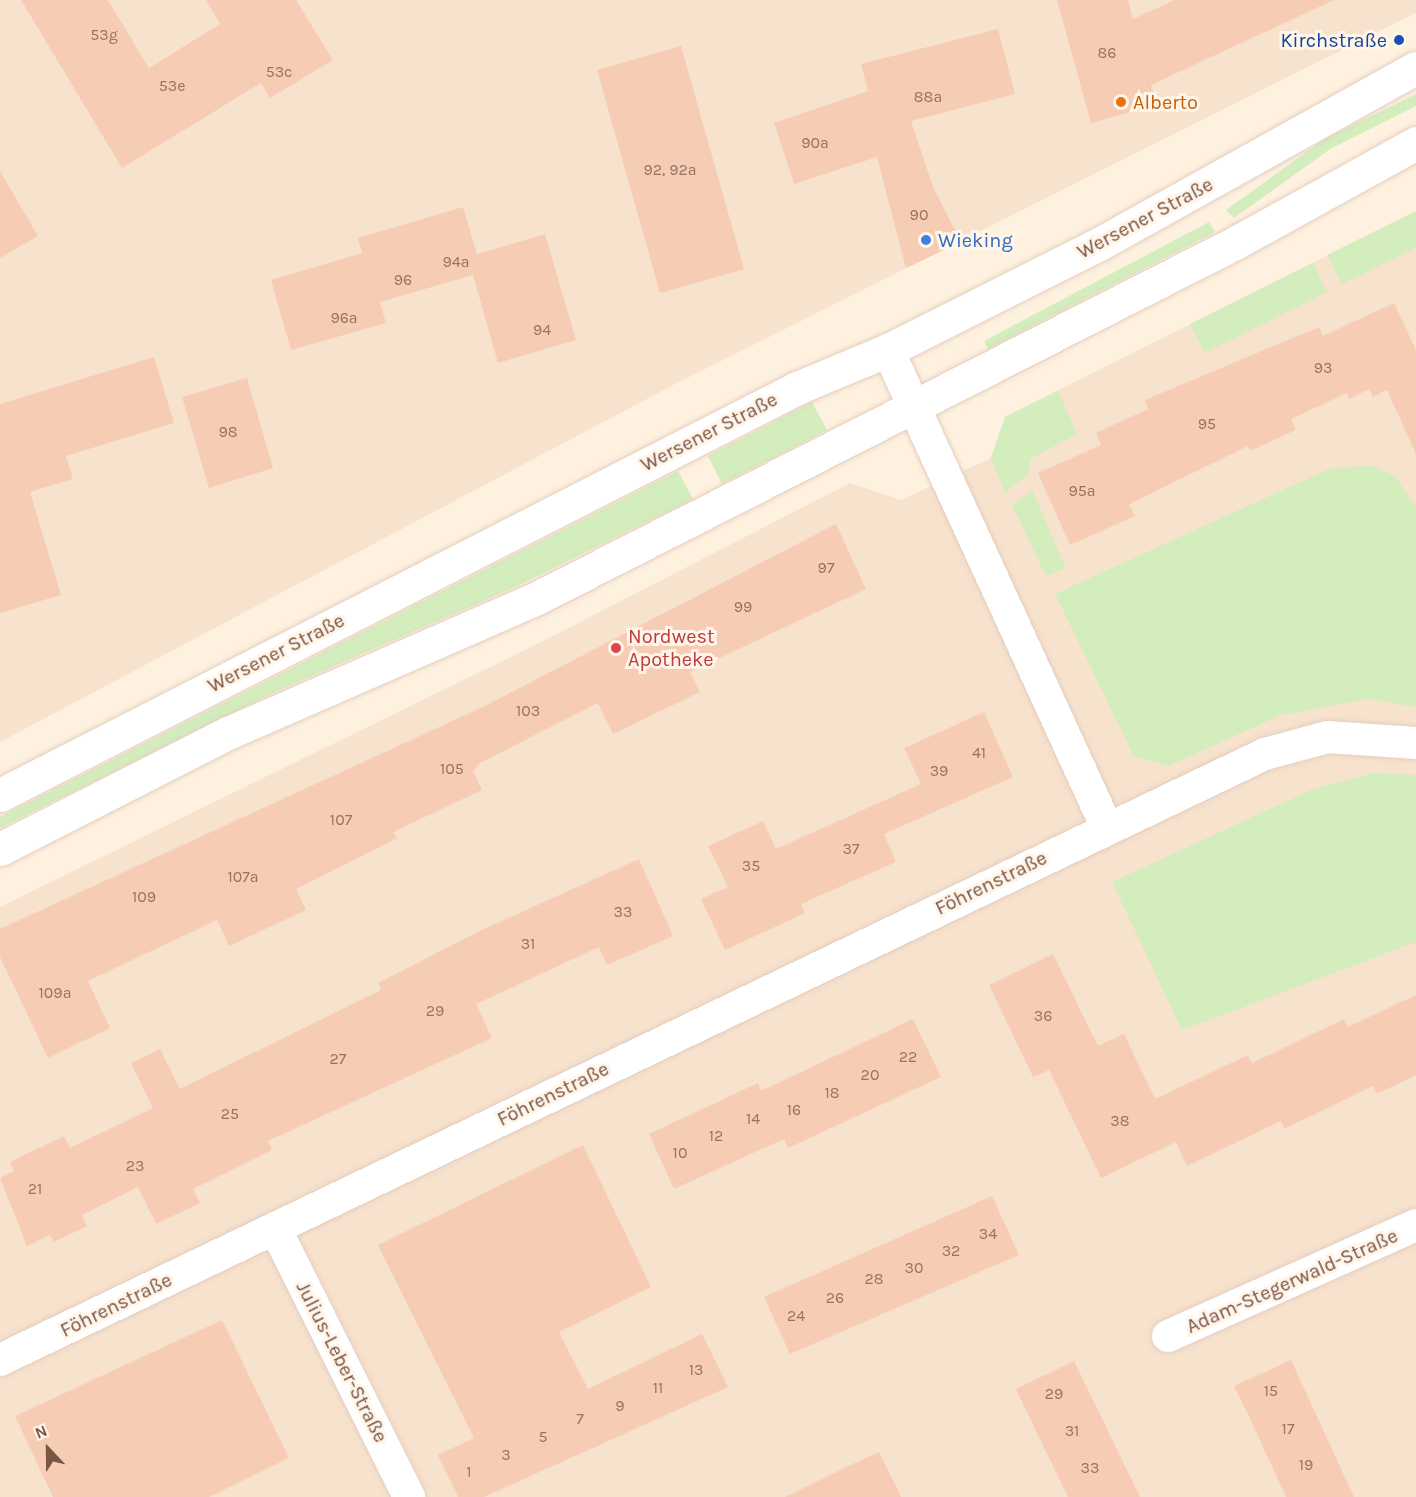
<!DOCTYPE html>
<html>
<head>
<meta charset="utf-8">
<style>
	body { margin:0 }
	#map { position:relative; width:1416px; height:1497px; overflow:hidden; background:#fef1e0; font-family:Karla,sans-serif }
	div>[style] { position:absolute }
	.residential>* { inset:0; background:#f7e2ce }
	.green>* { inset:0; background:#d3edbd }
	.building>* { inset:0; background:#f7ccb5 }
	.roads { filter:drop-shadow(0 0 2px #e5cebe) drop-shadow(0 0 2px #e5cebe) }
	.minor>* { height:32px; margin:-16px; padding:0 16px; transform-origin:16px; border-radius:16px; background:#fff }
	.secondary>* { height:33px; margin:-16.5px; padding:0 16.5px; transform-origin:16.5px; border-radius:16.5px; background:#fff }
	.dots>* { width:16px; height:16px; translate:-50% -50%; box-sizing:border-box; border:3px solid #fff5e9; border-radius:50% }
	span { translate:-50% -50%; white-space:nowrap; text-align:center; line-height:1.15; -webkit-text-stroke:6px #fff5e9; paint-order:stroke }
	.number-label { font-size:16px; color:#987361 }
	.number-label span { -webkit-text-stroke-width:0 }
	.transit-label { font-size:20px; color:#164399 }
	.right { translate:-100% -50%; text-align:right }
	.food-label { font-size:20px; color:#c56008 }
	.left { translate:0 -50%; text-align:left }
	.street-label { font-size:20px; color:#785545 }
	.shop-label { font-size:20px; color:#366cbe }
	.health-label { font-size:20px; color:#be3a42 }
	.north { position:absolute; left:18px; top:1419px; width:60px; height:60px; -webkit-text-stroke:4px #fff5e9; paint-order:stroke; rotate:338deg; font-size:16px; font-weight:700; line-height:24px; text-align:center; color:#785545 }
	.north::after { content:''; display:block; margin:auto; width:21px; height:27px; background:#785545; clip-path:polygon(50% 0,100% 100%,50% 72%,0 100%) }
</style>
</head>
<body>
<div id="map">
	<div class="residential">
		<div style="clip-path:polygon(0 0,1416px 0,1416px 13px,677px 383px,0 742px)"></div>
		<div style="clip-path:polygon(1416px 211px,1416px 1497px,0 1497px,0 907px,547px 639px,850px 483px,901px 500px,991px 458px,1005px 417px)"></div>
	</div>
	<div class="green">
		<div style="clip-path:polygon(1416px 94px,1416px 106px,1330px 149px,1234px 218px,1226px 210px,1323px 140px)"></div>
		<div style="clip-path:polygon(1416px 211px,1416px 248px,1342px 284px,1327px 255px)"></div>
		<div style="clip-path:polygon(1209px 222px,1215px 232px,988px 349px,984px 341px)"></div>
		<div style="clip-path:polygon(1313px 263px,1327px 292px,1205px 353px,1190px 324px)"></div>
		<div style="clip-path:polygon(1058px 391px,1077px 434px,1030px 459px,1028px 475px,1005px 492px,991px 458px,1005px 417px)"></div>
		<div style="clip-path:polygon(812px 402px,827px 430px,722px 484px,708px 456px)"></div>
		<div style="clip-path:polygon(1370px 465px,1395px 476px,1416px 508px,1416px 707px,1369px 699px,1281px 715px,1168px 766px,1134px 756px,1055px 594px,1329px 469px)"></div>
		<div style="clip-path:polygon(678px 471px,693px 499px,515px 587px,277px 691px,0 828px,0 817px)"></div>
		<div style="clip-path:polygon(1032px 490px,1066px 568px,1046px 576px,1012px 505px)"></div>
		<div style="clip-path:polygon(1373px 773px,1416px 775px,1416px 942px,1182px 1030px,1112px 882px,1311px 790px)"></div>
	</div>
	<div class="building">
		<div style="clip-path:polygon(21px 0,108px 0,149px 68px,220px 24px,206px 0,296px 0,333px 60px,270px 98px,261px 83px,122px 168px)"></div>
		<div style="clip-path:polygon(1057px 0,1128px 0,1133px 19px,1175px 0,1334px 0,1151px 85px,1157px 105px,1091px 123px)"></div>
		<div style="clip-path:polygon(998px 29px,1015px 94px,911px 121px,933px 187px,961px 242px,906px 268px,877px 157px,794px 184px,774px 123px,868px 91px,861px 64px)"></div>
		<div style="clip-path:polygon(681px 46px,744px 269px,660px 293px,597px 70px)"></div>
		<div style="clip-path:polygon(0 171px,38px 236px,0 258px)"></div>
		<div style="clip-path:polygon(463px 207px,477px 254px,545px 234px,576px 340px,498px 363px,473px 275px,380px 302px,386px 323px,291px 350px,271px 280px,362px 253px,358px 238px)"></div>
		<div style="clip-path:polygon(1394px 303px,1416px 350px,1416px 454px,1387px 390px,1373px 397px,1369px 389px,1349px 399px,1347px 393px,1291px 419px,1296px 430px,1250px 451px,1248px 446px,1129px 504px,1135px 516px,1070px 545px,1038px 473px,1101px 445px,1096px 433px,1148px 409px,1145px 400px,1319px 327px,1323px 336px)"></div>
		<div style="clip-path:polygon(154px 357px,174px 423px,66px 456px,73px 479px,30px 492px,61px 595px,0 613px,0 404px)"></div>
		<div style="clip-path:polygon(247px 378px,273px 468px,209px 488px,182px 397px)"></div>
		<div style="clip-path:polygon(836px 524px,866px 589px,690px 672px,700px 692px,613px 734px,598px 703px,480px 763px,473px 771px,482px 790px,393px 832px,397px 838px,296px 889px,306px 910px,229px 946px,217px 920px,88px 981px,110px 1028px,48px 1058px,0 957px,0 929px,485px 706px)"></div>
		<div style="clip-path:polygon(984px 712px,1013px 777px,884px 834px,896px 862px,801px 904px,805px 913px,725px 950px,701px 899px,728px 887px,708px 846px,763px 821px,776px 849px,921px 784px,904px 748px)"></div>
		<div style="clip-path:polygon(639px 859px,673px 936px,607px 965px,599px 947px,476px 1004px,492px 1038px,268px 1141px,272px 1150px,193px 1189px,200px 1203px,156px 1224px,138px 1187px,82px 1215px,87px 1226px,54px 1242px,50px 1235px,27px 1246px,0 1178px,14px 1171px,10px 1162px,64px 1136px,70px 1148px,153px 1108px,131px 1063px,160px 1049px,180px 1089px,381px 990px,378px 983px,484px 929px)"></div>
		<div style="clip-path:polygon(1053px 954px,1098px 1046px,1124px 1034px,1155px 1099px,1248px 1055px,1252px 1063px,1344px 1019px,1348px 1027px,1416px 995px,1416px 1075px,1377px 1094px,1373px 1086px,1284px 1129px,1281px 1121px,1187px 1166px,1176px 1142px,1101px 1178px,1049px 1070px,1033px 1077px,989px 985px)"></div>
		<div style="clip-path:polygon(913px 1019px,941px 1077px,788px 1148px,784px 1139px,674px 1189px,649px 1134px,758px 1083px,761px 1091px)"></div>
		<div style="clip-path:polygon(583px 1145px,651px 1287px,559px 1332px,588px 1389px,702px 1334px,728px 1387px,484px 1497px,458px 1497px,438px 1455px,474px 1438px,378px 1245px)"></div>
		<div style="clip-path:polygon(992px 1196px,1019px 1255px,790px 1354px,764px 1297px)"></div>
		<div style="clip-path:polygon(222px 1320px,289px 1458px,209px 1497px,53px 1497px,15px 1416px)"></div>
		<div style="clip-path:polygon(1291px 1360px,1308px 1397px,1354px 1497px,1286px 1497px,1252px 1423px,1234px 1386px)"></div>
		<div style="clip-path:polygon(1074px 1361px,1110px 1435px,1140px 1497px,1068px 1497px,1034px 1427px,1016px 1389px)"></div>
		<div style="clip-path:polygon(879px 1452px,901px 1497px,785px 1497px,855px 1463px)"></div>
	</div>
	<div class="roads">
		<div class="minor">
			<div style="left:888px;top:350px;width:526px;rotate:65.38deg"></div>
			<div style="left:275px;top:1228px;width:301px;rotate:63.5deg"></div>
			<div style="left:1168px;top:1336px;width:272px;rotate:-24.1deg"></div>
			<div style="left:0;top:1360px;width:1403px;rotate:-25.6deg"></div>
			<div style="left:1265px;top:754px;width:65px;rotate:-15.1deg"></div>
			<div style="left:1328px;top:737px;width:88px;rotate:3.9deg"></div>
		</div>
		<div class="secondary">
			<div style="left:0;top:795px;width:895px;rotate:-27.05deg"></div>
			<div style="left:797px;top:388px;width:99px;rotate:-22.7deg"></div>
			<div style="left:888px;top:350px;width:238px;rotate:-26.7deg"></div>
			<div style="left:1101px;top:243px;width:360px;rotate:-29.1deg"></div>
			<div style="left:0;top:849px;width:256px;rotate:-27deg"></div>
			<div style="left:228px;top:733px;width:339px;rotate:-23.6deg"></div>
			<div style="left:539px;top:597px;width:781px;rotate:-26.96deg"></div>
			<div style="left:1235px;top:243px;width:207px;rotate:-28.9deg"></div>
		</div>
	</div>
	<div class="dots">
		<div style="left:1399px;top:40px;background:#1a4fb4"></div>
		<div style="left:1121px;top:102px;background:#e8710a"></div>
		<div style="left:926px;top:240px;background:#3f7fe0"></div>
		<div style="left:616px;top:648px;background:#e0444e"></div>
	</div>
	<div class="number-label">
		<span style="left:104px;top:35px">53g</span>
		<span style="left:1107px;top:53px">86</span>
		<span style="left:279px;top:72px">53c</span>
		<span style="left:172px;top:86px">53e</span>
		<span style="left:928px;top:97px">88a</span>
		<span style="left:815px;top:143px">90a</span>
		<span style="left:670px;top:170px">92, 92a</span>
		<span style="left:919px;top:215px">90</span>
		<span style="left:456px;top:262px">94a</span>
		<span style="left:403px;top:280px">96</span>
		<span style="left:344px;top:318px">96a</span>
		<span style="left:542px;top:330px">94</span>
		<span style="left:1323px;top:368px">93</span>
		<span style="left:1207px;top:424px">95</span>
		<span style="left:228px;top:432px">98</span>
		<span style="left:1082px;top:491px">95a</span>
		<span style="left:826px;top:568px">97</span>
		<span style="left:743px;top:607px">99</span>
		<span style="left:528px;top:711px">103</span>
		<span style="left:979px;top:753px">41</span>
		<span style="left:452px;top:769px">105</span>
		<span style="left:939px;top:771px">39</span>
		<span style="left:341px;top:820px">107</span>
		<span style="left:851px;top:849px">37</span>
		<span style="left:751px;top:866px">35</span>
		<span style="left:243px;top:877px">107a</span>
		<span style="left:144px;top:897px">109</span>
		<span style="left:623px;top:912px">33</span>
		<span style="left:528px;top:944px">31</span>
		<span style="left:55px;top:993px">109a</span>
		<span style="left:435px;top:1011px">29</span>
		<span style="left:1043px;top:1016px">36</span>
		<span style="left:908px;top:1057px">22</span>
		<span style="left:338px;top:1059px">27</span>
		<span style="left:870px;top:1075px">20</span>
		<span style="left:832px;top:1093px">18</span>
		<span style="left:794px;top:1110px">16</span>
		<span style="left:230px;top:1114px">25</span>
		<span style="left:753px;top:1119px">14</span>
		<span style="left:1120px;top:1121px">38</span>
		<span style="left:716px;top:1136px">12</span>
		<span style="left:680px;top:1153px">10</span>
		<span style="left:135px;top:1166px">23</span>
		<span style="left:35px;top:1189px">21</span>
		<span style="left:988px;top:1234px">34</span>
		<span style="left:951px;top:1251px">32</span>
		<span style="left:914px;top:1268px">30</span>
		<span style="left:874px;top:1279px">28</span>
		<span style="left:835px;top:1298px">26</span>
		<span style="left:796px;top:1316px">24</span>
		<span style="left:696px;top:1370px">13</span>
		<span style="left:658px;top:1388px">11</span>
		<span style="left:1271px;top:1391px">15</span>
		<span style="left:1054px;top:1394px">29</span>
		<span style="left:620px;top:1406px">9</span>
		<span style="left:580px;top:1419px">7</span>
		<span style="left:1288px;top:1429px">17</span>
		<span style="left:1072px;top:1431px">31</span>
		<span style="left:543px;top:1437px">5</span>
		<span style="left:506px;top:1455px">3</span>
		<span style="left:1306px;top:1465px">19</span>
		<span style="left:1090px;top:1468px">33</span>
		<span style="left:469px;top:1472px">1</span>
	</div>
	<div class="transit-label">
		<span class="right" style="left:1387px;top:40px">Kirchstraße</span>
	</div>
	<div class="food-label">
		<span class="left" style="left:1133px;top:102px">Alberto</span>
	</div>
	<div class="street-label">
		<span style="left:1145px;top:218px;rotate:-28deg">Wersener Straße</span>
		<span style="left:709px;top:432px;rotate:-27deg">Wersener Straße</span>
		<span style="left:276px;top:653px;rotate:-27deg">Wersener Straße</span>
		<span style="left:991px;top:883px;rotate:-26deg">Föhrenstraße</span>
		<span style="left:553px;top:1094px;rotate:-26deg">Föhrenstraße</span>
		<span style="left:1292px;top:1281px;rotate:-24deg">Adam-Stegerwald-Straße</span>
		<span style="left:116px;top:1305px;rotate:-26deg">Föhrenstraße</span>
		<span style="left:342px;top:1362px;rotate:63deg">Julius-Leber-Straße</span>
	</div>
	<div class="shop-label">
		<span class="left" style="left:938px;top:240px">Wieking</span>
	</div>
	<div class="health-label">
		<span class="left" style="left:628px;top:648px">Nordwest<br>Apotheke</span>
	</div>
	<div class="north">N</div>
</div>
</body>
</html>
